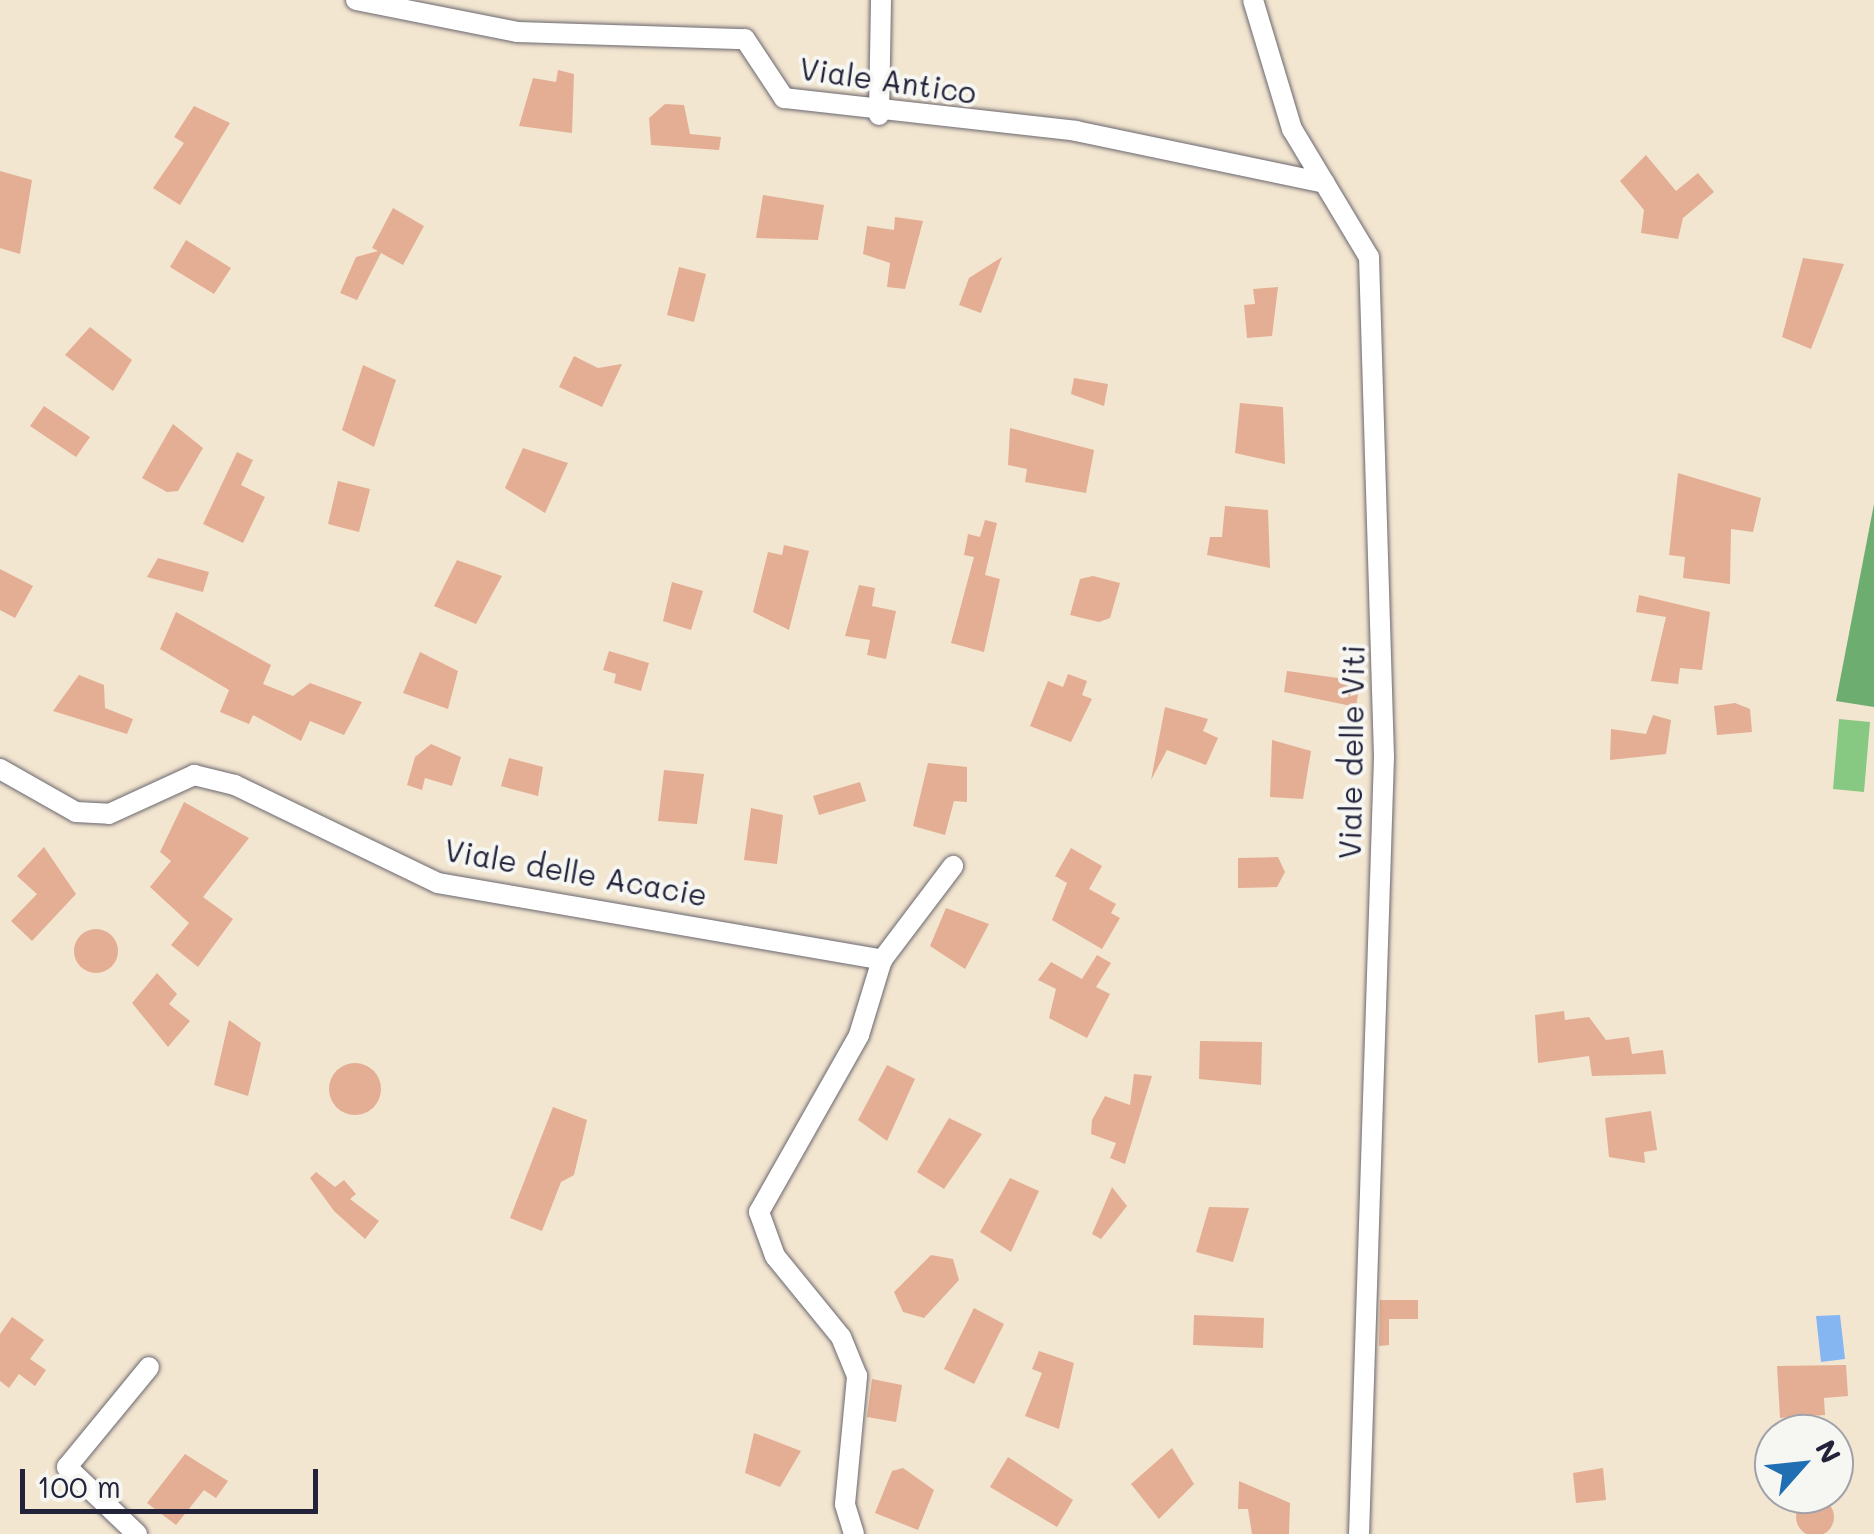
<!DOCTYPE html>
<html>
<head>
<meta charset="utf-8">
<style>
	body { margin:0 }
	#map { position:relative; width:1874px; height:1534px; overflow:hidden; background:#f3e6d0; font-family:Mali,sans-serif }
	div>[style] { position:absolute }
	.green>* { inset:0; background:#87c982 }
	.forest>* { inset:0; background:#6dad70 }
	.water>* { inset:0; background:#85b6f1 }
	.building>* { inset:0; background:#e3ae93 }
	.round { border-radius:50% }
	.roads { filter:drop-shadow(0 0 2px #6b676f) drop-shadow(0 0 2px #6b676f) }
	.street>* { height:20px; margin:-10px; padding:0 10px; transform-origin:10px; border-radius:10px; background:#fff }
	span { translate:-50% -50%; white-space:nowrap; text-align:center; line-height:1.15; -webkit-text-stroke:8px #f6f6f2; paint-order:stroke }
	.street-label { font-size:30px; color:#22223b }
	.north { position:absolute; left:1754px; top:1414px; width:100px; height:100px; box-sizing:border-box; background:#f6f6f2; border:2px solid #a1a1a9; border-radius:50%; rotate:63deg; font-size:28px; font-weight:700; line-height:40px; text-align:center; color:#22223b }
	.north::after { content:''; display:block; margin:auto; width:35px; height:45px; background:#1f6fb2; clip-path:polygon(50% 0,100% 100%,50% 72%,0 100%) }
	.scale { position:absolute; left:20px; top:1469px; width:298px; height:45px; box-sizing:border-box; border:5px solid #22223b; border-top:0; padding-left:12px; font-size:30px; line-height:35px; white-space:nowrap; color:#22223b; -webkit-text-stroke:8px #f6f6f2; paint-order:stroke }
</style>
</head>
<body>
<div id="map">
	<div class="green">
		<div style="clip-path:polygon(1839px 719px,1870px 722px,1864px 792px,1833px 789px)"></div>
	</div>
	<div class="forest">
		<div style="clip-path:polygon(1874px 504px,1874px 707px,1836px 701px)"></div>
	</div>
	<div class="water">
		<div style="clip-path:polygon(1840px 1315px,1845px 1359px,1821px 1362px,1816px 1316px)"></div>
	</div>
	<div class="building">
		<div style="clip-path:polygon(558px 70px,574px 74px,572px 133px,519px 126px,533px 78px,556px 82px)"></div>
		<div style="clip-path:polygon(665px 104px,684px 105px,690px 134px,721px 137px,719px 150px,651px 145px,649px 118px)"></div>
		<div style="clip-path:polygon(194px 106px,230px 123px,180px 205px,153px 188px,184px 143px,174px 137px)"></div>
		<div style="clip-path:polygon(1646px 155px,1676px 191px,1698px 173px,1714px 192px,1683px 218px,1678px 239px,1641px 233px,1644px 210px,1620px 181px)"></div>
		<div style="clip-path:polygon(0 171px,32px 180px,20px 254px,0 248px)"></div>
		<div style="clip-path:polygon(763px 195px,824px 205px,818px 240px,756px 238px)"></div>
		<div style="clip-path:polygon(393px 208px,424px 226px,403px 265px,381px 253px,357px 300px,340px 293px,356px 257px,378px 251px,372px 248px)"></div>
		<div style="clip-path:polygon(895px 217px,923px 221px,905px 289px,887px 287px,890px 263px,863px 254px,867px 226px,894px 230px)"></div>
		<div style="clip-path:polygon(186px 240px,231px 268px,214px 294px,170px 267px)"></div>
		<div style="clip-path:polygon(1002px 257px,981px 313px,959px 305px,969px 278px)"></div>
		<div style="clip-path:polygon(1803px 258px,1844px 264px,1811px 349px,1782px 337px)"></div>
		<div style="clip-path:polygon(679px 267px,706px 274px,694px 322px,667px 315px)"></div>
		<div style="clip-path:polygon(1278px 287px,1272px 336px,1247px 338px,1244px 305px,1255px 304px,1253px 289px)"></div>
		<div style="clip-path:polygon(90px 327px,132px 360px,113px 391px,65px 355px)"></div>
		<div style="clip-path:polygon(574px 356px,598px 368px,622px 364px,602px 407px,559px 387px)"></div>
		<div style="clip-path:polygon(363px 365px,396px 380px,374px 447px,342px 430px)"></div>
		<div style="clip-path:polygon(1074px 378px,1108px 384px,1104px 406px,1071px 394px)"></div>
		<div style="clip-path:polygon(1240px 403px,1283px 407px,1285px 464px,1235px 453px)"></div>
		<div style="clip-path:polygon(44px 406px,90px 437px,76px 457px,30px 426px)"></div>
		<div style="clip-path:polygon(173px 424px,203px 448px,178px 491px,167px 492px,142px 478px)"></div>
		<div style="clip-path:polygon(1010px 428px,1094px 450px,1086px 493px,1025px 482px,1027px 469px,1008px 465px)"></div>
		<div style="clip-path:polygon(523px 448px,568px 463px,545px 513px,505px 488px)"></div>
		<div style="clip-path:polygon(237px 452px,253px 460px,241px 485px,265px 497px,243px 543px,203px 524px)"></div>
		<div style="clip-path:polygon(1678px 473px,1761px 498px,1753px 532px,1731px 529px,1730px 584px,1683px 578px,1685px 557px,1669px 555px)"></div>
		<div style="clip-path:polygon(338px 481px,370px 489px,359px 532px,328px 524px)"></div>
		<div style="clip-path:polygon(1225px 506px,1268px 510px,1270px 568px,1207px 555px,1210px 537px,1222px 537px)"></div>
		<div style="clip-path:polygon(985px 520px,997px 523px,985px 575px,1000px 579px,984px 652px,951px 643px,974px 557px,964px 555px,968px 534px,980px 537px)"></div>
		<div style="clip-path:polygon(784px 545px,809px 551px,789px 630px,753px 612px,768px 552px,782px 555px)"></div>
		<div style="clip-path:polygon(158px 558px,209px 572px,203px 592px,147px 577px)"></div>
		<div style="clip-path:polygon(457px 560px,502px 576px,476px 624px,434px 606px)"></div>
		<div style="clip-path:polygon(0 569px,33px 586px,15px 618px,0 610px)"></div>
		<div style="clip-path:polygon(1093px 576px,1120px 583px,1110px 618px,1099px 622px,1070px 615px,1080px 579px)"></div>
		<div style="clip-path:polygon(672px 582px,703px 591px,691px 630px,663px 621px)"></div>
		<div style="clip-path:polygon(859px 585px,875px 588px,872px 606px,896px 611px,886px 659px,867px 655px,870px 640px,845px 636px)"></div>
		<div style="clip-path:polygon(1639px 595px,1710px 612px,1702px 670px,1680px 668px,1678px 684px,1651px 681px,1666px 617px,1636px 612px)"></div>
		<div style="clip-path:polygon(176px 612px,271px 665px,263px 684px,293px 696px,310px 683px,362px 702px,344px 735px,310px 721px,301px 741px,253px 715px,249px 724px,220px 712px,229px 690px,160px 649px)"></div>
		<div style="clip-path:polygon(609px 651px,649px 663px,641px 691px,614px 683px,616px 674px,603px 670px)"></div>
		<div style="clip-path:polygon(420px 652px,458px 671px,448px 709px,403px 693px)"></div>
		<div style="clip-path:polygon(1287px 671px,1360px 681px,1356px 707px,1284px 692px)"></div>
		<div style="clip-path:polygon(1068px 674px,1087px 681px,1082px 695px,1092px 699px,1071px 742px,1030px 726px,1048px 681px,1063px 687px)"></div>
		<div style="clip-path:polygon(79px 675px,104px 685px,105px 708px,133px 719px,127px 734px,53px 711px)"></div>
		<div style="clip-path:polygon(1735px 703px,1750px 709px,1752px 732px,1717px 735px,1714px 706px)"></div>
		<div style="clip-path:polygon(1165px 707px,1208px 719px,1203px 731px,1218px 738px,1206px 765px,1167px 750px,1151px 780px)"></div>
		<div style="clip-path:polygon(1653px 715px,1671px 720px,1666px 754px,1610px 760px,1611px 729px,1646px 734px)"></div>
		<div style="clip-path:polygon(1272px 740px,1311px 751px,1303px 799px,1270px 797px)"></div>
		<div style="clip-path:polygon(431px 744px,461px 757px,452px 786px,425px 778px,422px 790px,407px 785px,415px 757px)"></div>
		<div style="clip-path:polygon(509px 758px,543px 767px,538px 796px,501px 786px)"></div>
		<div style="clip-path:polygon(928px 763px,967px 767px,967px 802px,954px 801px,945px 835px,913px 826px)"></div>
		<div style="clip-path:polygon(664px 770px,704px 774px,697px 824px,658px 821px)"></div>
		<div style="clip-path:polygon(860px 782px,866px 801px,819px 815px,813px 796px)"></div>
		<div style="clip-path:polygon(184px 802px,249px 838px,203px 897px,233px 919px,198px 967px,171px 945px,189px 923px,150px 887px,171px 861px,160px 852px)"></div>
		<div style="clip-path:polygon(751px 808px,783px 815px,777px 864px,744px 860px)"></div>
		<div style="clip-path:polygon(44px 847px,76px 894px,32px 941px,11px 921px,37px 894px,17px 876px)"></div>
		<div style="clip-path:polygon(1071px 848px,1102px 866px,1089px 889px,1116px 904px,1111px 913px,1120px 918px,1102px 949px,1052px 920px,1067px 883px,1055px 876px)"></div>
		<div style="clip-path:polygon(1278px 857px,1285px 872px,1277px 887px,1238px 888px,1238px 858px)"></div>
		<div style="clip-path:polygon(946px 908px,989px 924px,965px 969px,930px 946px)"></div>
		<div class="round" style="left:74px;top:929px;width:44px;height:44px"></div>
		<div style="clip-path:polygon(1097px 955px,1111px 963px,1096px 987px,1110px 994px,1087px 1038px,1049px 1018px,1056px 989px,1038px 980px,1051px 962px,1082px 979px)"></div>
		<div style="clip-path:polygon(157px 973px,177px 994px,169px 1004px,190px 1021px,168px 1047px,132px 1003px)"></div>
		<div style="clip-path:polygon(1564px 1011px,1565px 1020px,1589px 1017px,1606px 1040px,1629px 1037px,1632px 1054px,1663px 1050px,1666px 1074px,1592px 1076px,1589px 1056px,1538px 1063px,1535px 1015px)"></div>
		<div style="clip-path:polygon(229px 1020px,261px 1043px,248px 1096px,214px 1085px)"></div>
		<div style="clip-path:polygon(1200px 1041px,1262px 1042px,1261px 1085px,1199px 1079px)"></div>
		<div class="round" style="left:329px;top:1063px;width:52px;height:52px"></div>
		<div style="clip-path:polygon(887px 1065px,915px 1079px,887px 1141px,858px 1120px)"></div>
		<div style="clip-path:polygon(1134px 1074px,1152px 1076px,1125px 1164px,1110px 1158px,1116px 1143px,1091px 1134px,1092px 1120px,1105px 1096px,1130px 1105px)"></div>
		<div style="clip-path:polygon(553px 1107px,587px 1120px,574px 1175px,561px 1182px,542px 1231px,510px 1218px)"></div>
		<div style="clip-path:polygon(1651px 1111px,1657px 1150px,1644px 1152px,1645px 1163px,1609px 1157px,1605px 1118px)"></div>
		<div style="clip-path:polygon(949px 1118px,982px 1134px,944px 1189px,917px 1172px)"></div>
		<div style="clip-path:polygon(316px 1172px,335px 1187px,344px 1180px,356px 1194px,350px 1199px,379px 1221px,365px 1239px,334px 1211px,310px 1178px)"></div>
		<div style="clip-path:polygon(1010px 1178px,1039px 1191px,1011px 1252px,980px 1232px)"></div>
		<div style="clip-path:polygon(1112px 1187px,1127px 1206px,1101px 1239px,1092px 1234px)"></div>
		<div style="clip-path:polygon(1209px 1207px,1249px 1208px,1233px 1262px,1196px 1252px)"></div>
		<div style="clip-path:polygon(931px 1255px,953px 1259px,959px 1280px,924px 1318px,903px 1312px,894px 1292px)"></div>
		<div style="clip-path:polygon(1380px 1300px,1418px 1300px,1418px 1319px,1389px 1319px,1389px 1345px,1379px 1346px)"></div>
		<div style="clip-path:polygon(974px 1308px,1004px 1324px,974px 1384px,944px 1369px)"></div>
		<div style="clip-path:polygon(1194px 1315px,1264px 1318px,1263px 1348px,1193px 1345px)"></div>
		<div style="clip-path:polygon(12px 1317px,44px 1340px,30px 1359px,46px 1370px,35px 1386px,19px 1374px,9px 1388px,0 1381px,0 1334px)"></div>
		<div style="clip-path:polygon(1039px 1351px,1074px 1363px,1059px 1429px,1025px 1416px,1042px 1373px,1032px 1369px)"></div>
		<div style="clip-path:polygon(1846px 1365px,1848px 1396px,1824px 1398px,1825px 1415px,1780px 1418px,1777px 1366px)"></div>
		<div style="clip-path:polygon(872px 1379px,902px 1385px,896px 1422px,867px 1417px)"></div>
		<div style="clip-path:polygon(754px 1433px,801px 1451px,780px 1487px,745px 1473px)"></div>
		<div style="clip-path:polygon(1172px 1448px,1194px 1484px,1159px 1519px,1131px 1484px)"></div>
		<div style="clip-path:polygon(185px 1454px,228px 1481px,216px 1498px,204px 1490px,176px 1525px,147px 1503px)"></div>
		<div style="clip-path:polygon(1008px 1457px,1073px 1500px,1057px 1527px,990px 1487px)"></div>
		<div style="clip-path:polygon(903px 1468px,934px 1490px,918px 1530px,875px 1513px,892px 1471px)"></div>
		<div style="clip-path:polygon(1603px 1468px,1606px 1500px,1576px 1503px,1573px 1473px)"></div>
		<div style="clip-path:polygon(1239px 1481px,1290px 1503px,1289px 1534px,1252px 1534px,1248px 1509px,1238px 1509px)"></div>
		<div class="round" style="left:1796px;top:1498px;width:38px;height:38px"></div>
	</div>
	<div class="roads">
		<div class="street">
			<div style="left:356px;top:0;width:164px;rotate:11.2deg"></div>
			<div style="left:517px;top:32px;width:228px;rotate:1.8deg"></div>
			<div style="left:745px;top:39px;width:71px;rotate:56.5deg"></div>
			<div style="left:784px;top:98px;width:294px;rotate:6.4deg"></div>
			<div style="left:1076px;top:131px;width:254px;rotate:11.8deg"></div>
			<div style="left:1253px;top:0;width:135px;rotate:73.2deg"></div>
			<div style="left:1292px;top:129px;width:149px;rotate:59deg"></div>
			<div style="left:1369px;top:257px;width:500px;rotate:88.28deg"></div>
			<div style="left:1384px;top:757px;width:777px;rotate:91.84deg"></div>
			<div style="left:879px;top:115px;width:115px;rotate:-89deg"></div>
			<div style="left:0;top:769px;width:87px;rotate:29.5deg"></div>
			<div style="left:76px;top:812px;width:33px;rotate:3deg"></div>
			<div style="left:109px;top:814px;width:94px;rotate:-24.6deg"></div>
			<div style="left:194px;top:775px;width:42px;rotate:13.7deg"></div>
			<div style="left:235px;top:785px;width:225px;rotate:25.8deg"></div>
			<div style="left:438px;top:883px;width:451px;rotate:9.8deg"></div>
			<div style="left:137px;top:1534px;width:97px;rotate:-136.3deg"></div>
			<div style="left:67px;top:1467px;width:129px;rotate:-50.6deg"></div>
			<div style="left:854px;top:1534px;width:31px;rotate:-107deg"></div>
			<div style="left:845px;top:1504px;width:129px;rotate:-84.6deg"></div>
			<div style="left:857px;top:1376px;width:42px;rotate:-112.3deg"></div>
			<div style="left:841px;top:1337px;width:104px;rotate:-129.2deg"></div>
			<div style="left:775px;top:1256px;width:47px;rotate:-110deg"></div>
			<div style="left:759px;top:1212px;width:203px;rotate:-60.5deg"></div>
			<div style="left:859px;top:1035px;width:78px;rotate:-73deg"></div>
			<div style="left:882px;top:960px;width:118px;rotate:-52.9deg"></div>
		</div>
	</div>
	<div class="street-label">
		<span style="left:888px;top:80px;rotate:8deg">Viale Antico</span>
		<span style="left:1351px;top:752px;rotate:-89deg">Viale delle Viti</span>
		<span style="left:576px;top:872px;rotate:10deg">Viale delle Acacie</span>
	</div>
	<div class="north">N</div>
	<div class="scale">100 m</div>
</div>
</body>
</html>
